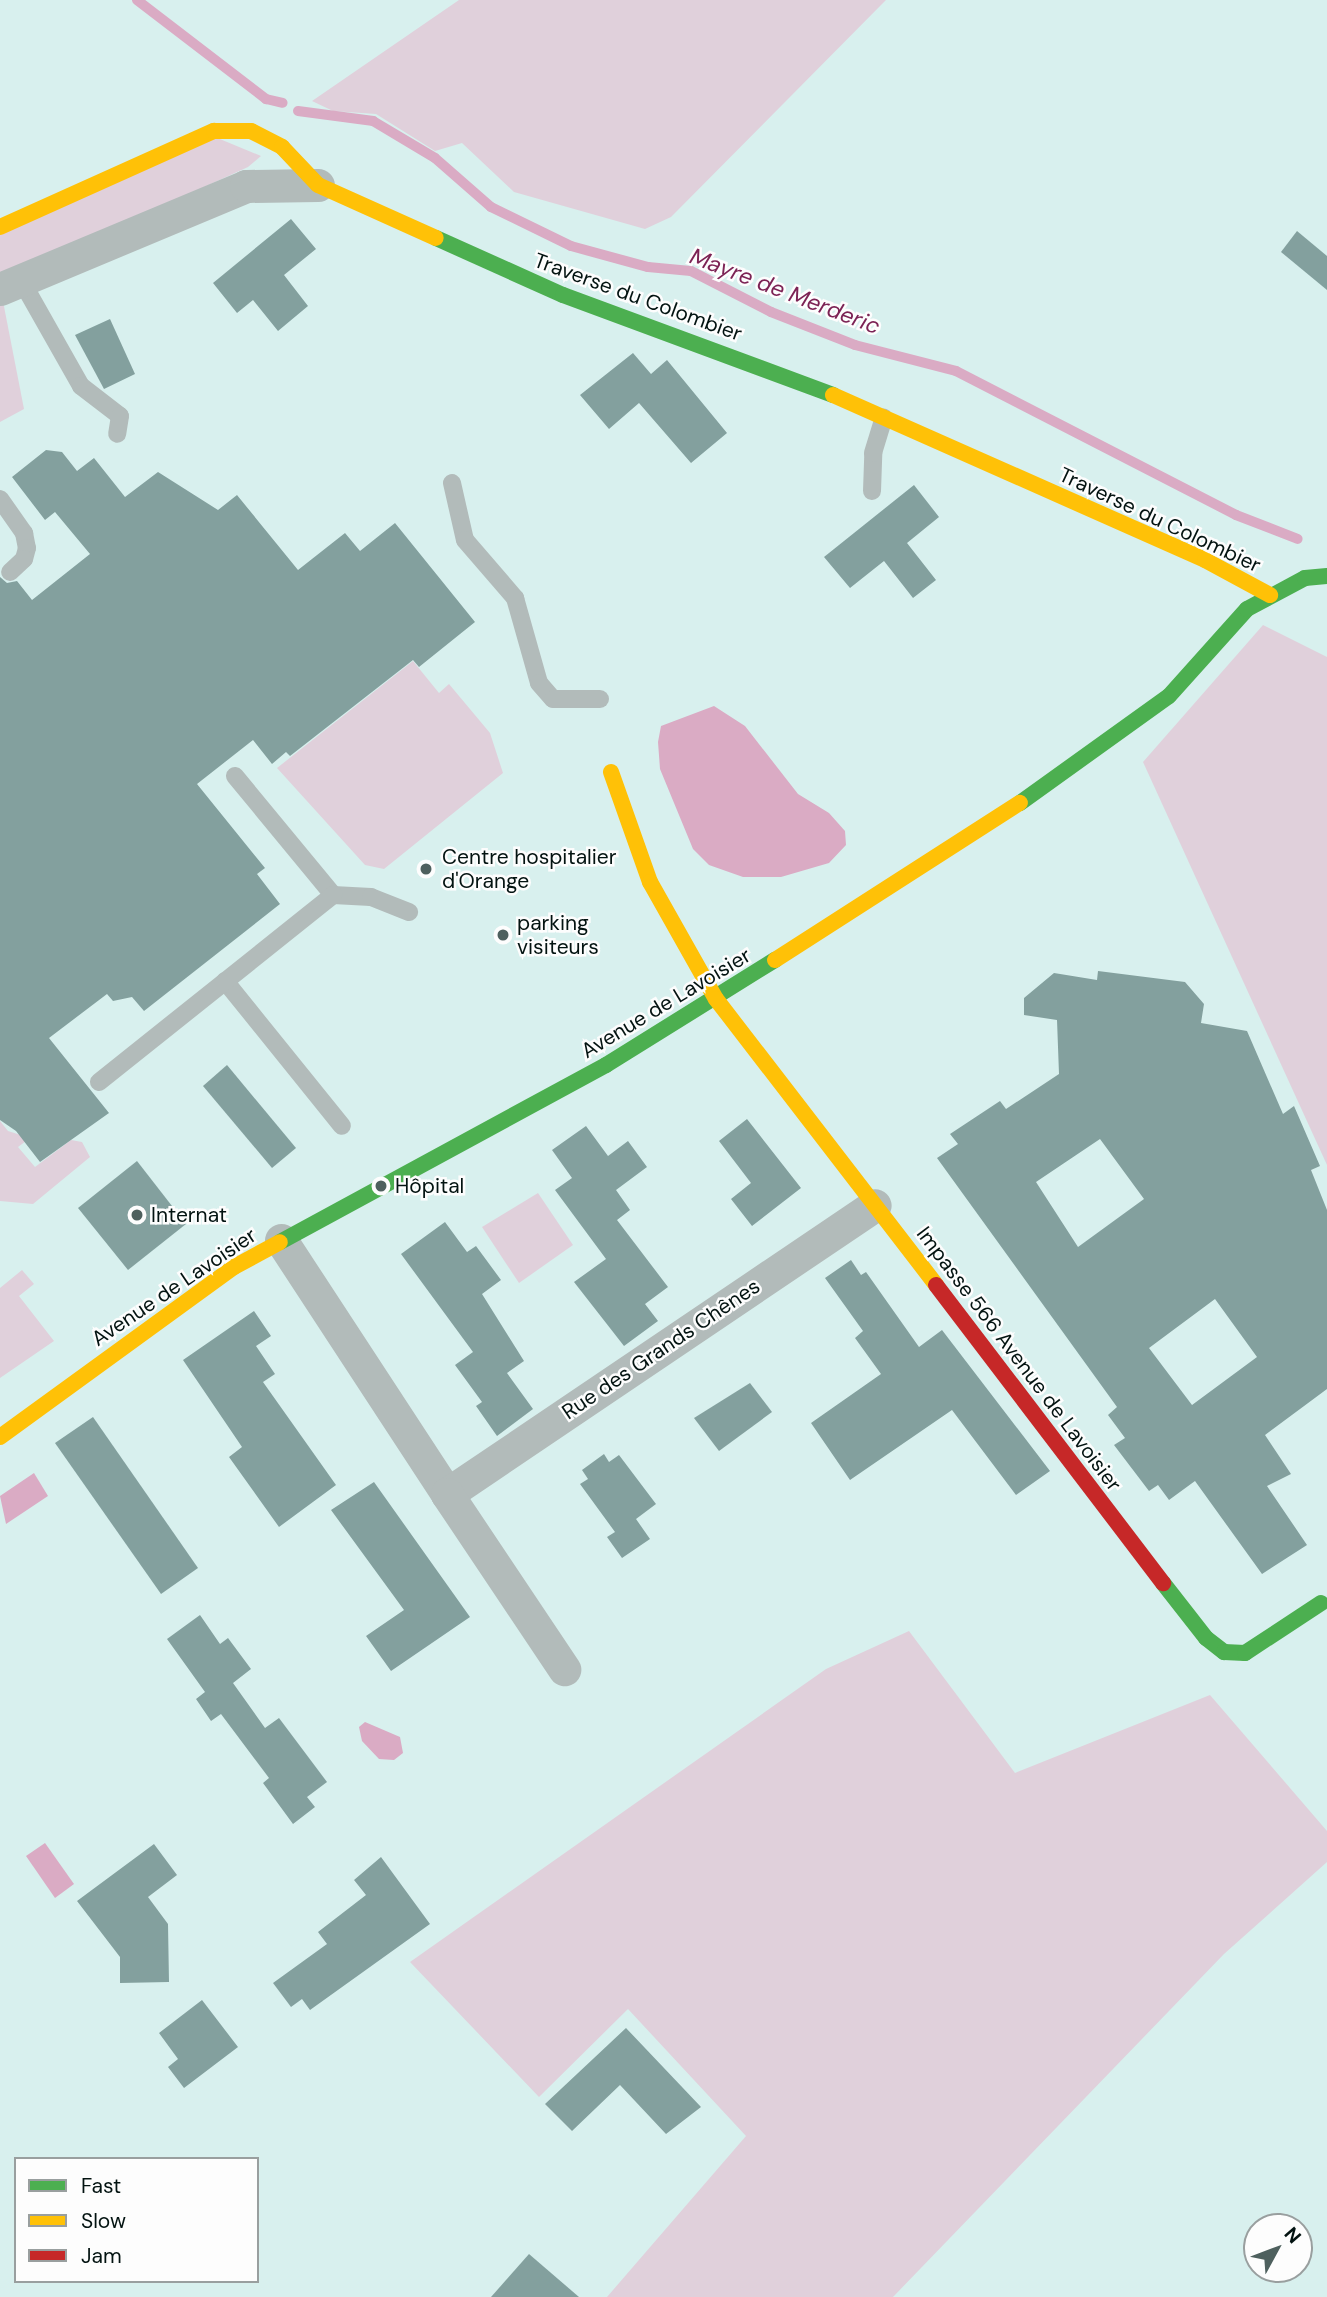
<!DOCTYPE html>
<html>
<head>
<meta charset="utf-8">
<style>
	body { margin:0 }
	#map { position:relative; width:1327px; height:2297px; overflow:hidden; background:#d8f0ee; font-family:"DM Sans",sans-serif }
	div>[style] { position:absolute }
	.green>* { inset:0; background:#e0d0db }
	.water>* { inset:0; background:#daabc4 }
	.stream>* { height:10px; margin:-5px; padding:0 5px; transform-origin:5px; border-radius:5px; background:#daabc4 }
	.building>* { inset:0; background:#83a09e }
	.lane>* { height:18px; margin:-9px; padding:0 9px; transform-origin:9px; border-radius:9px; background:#b2bbba }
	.street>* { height:33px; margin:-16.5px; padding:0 16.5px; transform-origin:16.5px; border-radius:16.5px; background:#b2bbba }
	.fast>* { height:16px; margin:-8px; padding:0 8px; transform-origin:8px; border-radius:8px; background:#4caf50 }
	.slow>* { height:16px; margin:-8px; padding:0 8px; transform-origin:8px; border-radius:8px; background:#ffc107 }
	.jam>* { height:16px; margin:-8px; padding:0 8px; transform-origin:8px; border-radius:8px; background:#c62828 }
	.dots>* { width:19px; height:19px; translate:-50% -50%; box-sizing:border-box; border:4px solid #fdfdfd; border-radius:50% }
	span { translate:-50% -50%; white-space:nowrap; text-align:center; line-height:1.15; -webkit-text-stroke:5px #fdfdfd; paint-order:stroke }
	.street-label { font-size:21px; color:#031311 }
	.poi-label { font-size:21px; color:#031311 }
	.left { translate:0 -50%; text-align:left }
	.water-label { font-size:23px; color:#7c2355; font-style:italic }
	.legend { position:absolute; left:14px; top:2157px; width:245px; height:126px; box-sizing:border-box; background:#fdfdfd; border:2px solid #999f9f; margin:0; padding:9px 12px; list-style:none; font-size:21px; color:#031311 }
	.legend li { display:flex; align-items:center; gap:14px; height:35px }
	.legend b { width:35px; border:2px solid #999f9f }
	.north { position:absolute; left:1243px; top:2213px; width:70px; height:70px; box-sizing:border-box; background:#fdfdfd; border:2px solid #999f9f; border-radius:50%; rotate:49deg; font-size:19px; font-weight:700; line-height:28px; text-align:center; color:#031311 }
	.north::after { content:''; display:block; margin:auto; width:24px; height:32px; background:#4e605e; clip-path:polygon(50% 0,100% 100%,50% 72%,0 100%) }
</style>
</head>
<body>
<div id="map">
	<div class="green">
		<div style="clip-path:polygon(459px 0,886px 0,671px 217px,645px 229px,514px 192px,462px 143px,435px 151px,376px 114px,333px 111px,312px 101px)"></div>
		<div style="clip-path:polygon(215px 137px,261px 156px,248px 167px,0 280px,0 234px)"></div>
		<div style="clip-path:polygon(0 286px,24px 409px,0 422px)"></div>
		<div style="clip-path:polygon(1263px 625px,1327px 657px,1327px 1165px,1143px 762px)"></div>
		<div style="clip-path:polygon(413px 661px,439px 693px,449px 684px,490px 733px,503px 773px,384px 869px,365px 865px,277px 768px)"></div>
		<div style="clip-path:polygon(0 1121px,8px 1131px,30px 1138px,18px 1147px,35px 1167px,71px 1140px,82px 1142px,90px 1157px,33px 1204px,0 1201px)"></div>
		<div style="clip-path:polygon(538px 1193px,573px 1245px,519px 1283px,482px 1227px)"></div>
		<div style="clip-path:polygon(22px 1270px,34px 1284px,19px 1296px,54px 1341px,0 1378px,0 1288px)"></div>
		<div style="clip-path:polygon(909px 1631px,1015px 1773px,1210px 1695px,1327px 1831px,1327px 1862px,1224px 1954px,893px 2297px,607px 2297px,746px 2136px,628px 2009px,539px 2097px,410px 1962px,826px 1669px)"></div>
	</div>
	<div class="water">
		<div style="clip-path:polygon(714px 706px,745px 726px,798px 794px,829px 813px,845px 831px,846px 845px,829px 863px,781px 877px,743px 877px,709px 865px,693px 849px,660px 769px,658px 742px,661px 726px)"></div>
		<div style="clip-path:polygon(34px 1473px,48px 1496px,6px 1524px,0 1496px)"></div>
		<div style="clip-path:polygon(365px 1722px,400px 1737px,403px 1753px,394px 1760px,379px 1759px,362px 1741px,359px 1727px)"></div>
		<div style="clip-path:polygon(45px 1843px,74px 1884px,55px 1898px,26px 1856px)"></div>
	</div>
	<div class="stream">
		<div style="left:137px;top:0;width:163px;rotate:37.5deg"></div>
		<div style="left:266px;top:99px;width:17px;rotate:13deg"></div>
		<div style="left:298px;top:111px;width:76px;rotate:7.6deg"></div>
		<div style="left:373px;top:121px;width:72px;rotate:30.8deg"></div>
		<div style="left:435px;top:158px;width:74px;rotate:41.2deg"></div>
		<div style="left:491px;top:207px;width:89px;rotate:26deg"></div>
		<div style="left:571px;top:246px;width:80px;rotate:15.3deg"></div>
		<div style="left:648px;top:267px;width:43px;rotate:5.3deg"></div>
		<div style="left:691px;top:271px;width:90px;rotate:27.1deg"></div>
		<div style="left:771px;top:312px;width:90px;rotate:21.4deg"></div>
		<div style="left:855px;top:345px;width:104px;rotate:14.4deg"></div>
		<div style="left:956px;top:371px;width:315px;rotate:27.2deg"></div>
		<div style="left:1236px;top:515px;width:66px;rotate:21.2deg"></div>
	</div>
	<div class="building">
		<div style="clip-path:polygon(291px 219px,316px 249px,284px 275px,308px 306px,278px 331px,253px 300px,237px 313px,213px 283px)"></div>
		<div style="clip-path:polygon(1297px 231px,1327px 256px,1327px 290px,1281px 252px)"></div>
		<div style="clip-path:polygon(110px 319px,135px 374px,104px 389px,75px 335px)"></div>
		<div style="clip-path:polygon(633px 353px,651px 374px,667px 360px,727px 433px,691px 463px,639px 403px,609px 429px,580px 395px)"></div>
		<div style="clip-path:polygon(46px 450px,62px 452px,77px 471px,94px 458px,125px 497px,158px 472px,218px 510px,237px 495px,298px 570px,345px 533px,360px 551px,395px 523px,475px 622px,419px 667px,413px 660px,290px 756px,286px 752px,272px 764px,253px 740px,197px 784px,265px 868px,257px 874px,280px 904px,144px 1011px,132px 997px,113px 1001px,107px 994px,49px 1038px,109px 1113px,40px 1162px,16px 1131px,0 1120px,0 577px,7px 583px,17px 581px,32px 600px,90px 554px,55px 512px,45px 520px,12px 477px)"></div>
		<div style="clip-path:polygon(914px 485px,939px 517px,907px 543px,936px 580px,913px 598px,884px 561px,850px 588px,824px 557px)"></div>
		<div style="clip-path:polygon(evenodd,1098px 971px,1185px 982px,1204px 1004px,1201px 1023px,1247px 1031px,1283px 1114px,1294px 1106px,1320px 1166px,1311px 1170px,1327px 1210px,1327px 1389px,1265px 1435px,1291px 1474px,1267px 1486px,1307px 1545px,1262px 1574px,1195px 1481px,1169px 1500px,1158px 1485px,1149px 1491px,1114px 1445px,1125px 1438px,1108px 1415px,1117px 1407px,937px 1158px,958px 1144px,950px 1134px,1000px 1101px,1006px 1109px,1059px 1074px,1057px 1020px,1024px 1015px,1024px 998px,1054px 973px,1097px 980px,1098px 971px,1100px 1139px,1144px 1199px,1078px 1247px,1036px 1182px,1100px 1139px,1098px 971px,1215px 1299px,1257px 1357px,1192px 1405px,1149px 1348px,1215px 1299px)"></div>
		<div style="clip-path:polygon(227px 1065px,296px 1148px,272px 1168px,203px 1086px)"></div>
		<div style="clip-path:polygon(747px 1119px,801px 1188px,752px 1226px,731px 1199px,751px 1183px,719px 1141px)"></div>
		<div style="clip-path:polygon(586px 1126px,608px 1156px,628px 1141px,647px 1167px,616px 1190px,630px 1210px,617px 1220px,668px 1287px,645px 1304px,658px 1321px,624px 1346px,574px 1282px,606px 1259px,555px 1190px,572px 1178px,552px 1150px)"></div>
		<div style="clip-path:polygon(137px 1161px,186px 1224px,128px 1270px,78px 1208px)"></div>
		<div style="clip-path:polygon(445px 1222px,467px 1252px,476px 1246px,501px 1280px,482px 1294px,524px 1361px,507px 1373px,533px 1409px,497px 1436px,476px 1406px,482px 1402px,455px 1365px,473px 1352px,401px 1254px)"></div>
		<div style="clip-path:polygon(851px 1260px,861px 1275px,866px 1272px,919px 1347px,942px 1330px,1050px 1471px,1016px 1495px,952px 1410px,850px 1480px,811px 1423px,881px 1374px,855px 1338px,863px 1331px,825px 1278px)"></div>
		<div style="clip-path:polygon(254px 1311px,271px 1336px,256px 1346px,275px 1374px,263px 1382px,336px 1485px,279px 1527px,229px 1457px,242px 1447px,183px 1360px)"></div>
		<div style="clip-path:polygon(750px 1383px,772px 1412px,719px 1451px,694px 1418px)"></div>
		<div style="clip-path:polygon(93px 1417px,198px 1568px,161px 1594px,55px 1443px)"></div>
		<div style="clip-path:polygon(604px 1454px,609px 1462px,619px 1455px,656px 1504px,636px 1519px,650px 1539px,622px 1558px,607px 1537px,615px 1532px,580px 1484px,588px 1479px,582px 1470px)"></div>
		<div style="clip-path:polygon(374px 1482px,470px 1617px,391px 1671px,366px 1636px,404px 1610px,331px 1510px)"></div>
		<div style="clip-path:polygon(200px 1615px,220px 1644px,228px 1638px,251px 1669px,233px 1683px,265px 1728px,279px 1718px,327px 1782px,307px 1797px,315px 1807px,293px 1824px,263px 1783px,269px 1778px,221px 1714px,211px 1721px,196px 1699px,205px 1692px,167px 1639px)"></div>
		<div style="clip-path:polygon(154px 1844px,177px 1875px,148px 1897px,168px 1924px,169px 1982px,120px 1983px,120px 1957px,77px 1901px)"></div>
		<div style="clip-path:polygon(381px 1857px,430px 1924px,310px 2010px,302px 1999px,291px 2007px,273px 1983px,327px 1944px,318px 1932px,366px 1895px,354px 1880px)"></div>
		<div style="clip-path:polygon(202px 2000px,238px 2047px,184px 2088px,168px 2067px,178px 2059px,159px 2033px)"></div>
		<div style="clip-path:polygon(626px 2028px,701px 2107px,666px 2134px,620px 2085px,572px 2131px,545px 2104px)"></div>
		<div style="clip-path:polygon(529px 2254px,579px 2297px,491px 2297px)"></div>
	</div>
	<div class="lane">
		<div style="left:21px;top:280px;width:122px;rotate:60.5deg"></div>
		<div style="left:81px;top:386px;width:49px;rotate:37.6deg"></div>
		<div style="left:120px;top:416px;width:18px;rotate:99deg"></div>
		<div style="left:452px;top:483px;width:58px;rotate:77.2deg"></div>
		<div style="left:465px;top:540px;width:77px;rotate:49.2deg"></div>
		<div style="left:515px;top:598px;width:88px;rotate:74.2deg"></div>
		<div style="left:539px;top:683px;width:21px;rotate:49deg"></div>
		<div style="left:553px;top:699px;width:47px"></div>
		<div style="left:872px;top:491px;width:38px;rotate:-88deg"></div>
		<div style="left:873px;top:453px;width:37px;rotate:-73deg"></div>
		<div style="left:0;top:499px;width:42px;rotate:54.8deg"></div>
		<div style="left:24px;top:533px;width:15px;rotate:79deg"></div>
		<div style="left:27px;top:548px;width:11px;rotate:105deg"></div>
		<div style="left:24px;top:559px;width:19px;rotate:137deg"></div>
		<div style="left:235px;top:776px;width:154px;rotate:50.5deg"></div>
		<div style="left:333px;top:895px;width:38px;rotate:3deg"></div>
		<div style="left:371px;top:897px;width:41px;rotate:21.5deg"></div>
		<div style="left:225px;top:981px;width:186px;rotate:51.1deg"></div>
		<div style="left:99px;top:1082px;width:300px;rotate:-38.6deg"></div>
	</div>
	<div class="street">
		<div style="left:0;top:289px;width:267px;rotate:-22.7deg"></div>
		<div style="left:246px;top:186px;width:72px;rotate:-0.8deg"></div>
		<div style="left:281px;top:1240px;width:303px;rotate:56.8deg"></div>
		<div style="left:447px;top:1494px;width:516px;rotate:-34.03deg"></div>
		<div style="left:447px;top:1494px;width:211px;rotate:56.2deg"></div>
	</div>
	<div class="fast">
		<div style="left:436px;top:238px;width:139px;rotate:24.2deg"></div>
		<div style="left:563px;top:295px;width:288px;rotate:20.3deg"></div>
		<div style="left:1020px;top:803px;width:183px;rotate:-35.7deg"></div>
		<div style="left:1169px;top:696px;width:117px;rotate:-48.1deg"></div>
		<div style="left:1247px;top:609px;width:66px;rotate:-28.1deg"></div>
		<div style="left:1305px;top:578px;width:22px;rotate:-5deg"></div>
		<div style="left:280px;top:1242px;width:371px;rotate:-28.5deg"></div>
		<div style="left:606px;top:1065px;width:199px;rotate:-31.9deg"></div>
		<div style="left:1163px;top:1583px;width:70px;rotate:52deg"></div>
		<div style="left:1206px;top:1638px;width:23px;rotate:38deg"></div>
		<div style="left:1224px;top:1652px;width:21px;rotate:3deg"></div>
		<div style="left:1245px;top:1653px;width:91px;rotate:-33.3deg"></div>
	</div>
	<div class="slow">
		<div style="left:0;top:227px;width:235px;rotate:-24.2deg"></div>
		<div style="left:214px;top:131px;width:37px"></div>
		<div style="left:251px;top:131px;width:35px;rotate:27deg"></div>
		<div style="left:282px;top:147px;width:52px;rotate:46.5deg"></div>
		<div style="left:318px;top:185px;width:129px;rotate:24.2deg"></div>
		<div style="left:833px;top:395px;width:407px;rotate:23.9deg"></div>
		<div style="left:1205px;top:560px;width:74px;rotate:28.3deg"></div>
		<div style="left:611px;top:772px;width:117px;rotate:70.5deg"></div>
		<div style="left:650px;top:882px;width:134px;rotate:60.6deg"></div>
		<div style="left:716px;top:999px;width:361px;rotate:52.4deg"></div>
		<div style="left:775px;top:960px;width:291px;rotate:-32.7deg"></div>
		<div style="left:0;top:1437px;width:289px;rotate:-36deg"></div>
		<div style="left:234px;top:1267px;width:52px;rotate:-28.5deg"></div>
	</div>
	<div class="jam">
		<div style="left:936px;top:1285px;width:375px;rotate:52.7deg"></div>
	</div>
	<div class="dots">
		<div style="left:426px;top:869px;background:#4e605e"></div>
		<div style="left:503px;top:935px;background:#4e605e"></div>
		<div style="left:381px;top:1186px;background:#4e605e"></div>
		<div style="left:137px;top:1215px;background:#4e605e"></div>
	</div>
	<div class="street-label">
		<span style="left:638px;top:297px;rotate:20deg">Traverse du Colombier</span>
		<span style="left:1160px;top:520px;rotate:25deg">Traverse du Colombier</span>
		<span style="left:666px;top:1003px;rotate:-31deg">Avenue de Lavoisier</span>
		<span style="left:174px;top:1287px;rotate:-34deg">Avenue de Lavoisier</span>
		<span style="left:661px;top:1349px;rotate:-34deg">Rue des Grands Chênes</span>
		<span style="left:1019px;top:1359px;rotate:53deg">Impasse 566 Avenue de Lavoisier</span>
	</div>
	<div class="poi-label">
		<span class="left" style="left:442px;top:869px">Centre hospitalier<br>d'Orange</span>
		<span class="left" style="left:517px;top:935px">parking<br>visiteurs</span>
		<span class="left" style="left:395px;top:1186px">Hôpital</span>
		<span class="left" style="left:151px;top:1215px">Internat</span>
	</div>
	<div class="water-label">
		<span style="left:785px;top:291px;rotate:21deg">Mayre de Merderic</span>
	</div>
	<ul class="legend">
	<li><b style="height:9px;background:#4caf50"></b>Fast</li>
	<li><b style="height:9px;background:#ffc107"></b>Slow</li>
	<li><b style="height:9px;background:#c62828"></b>Jam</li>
	</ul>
	<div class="north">N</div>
</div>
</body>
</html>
